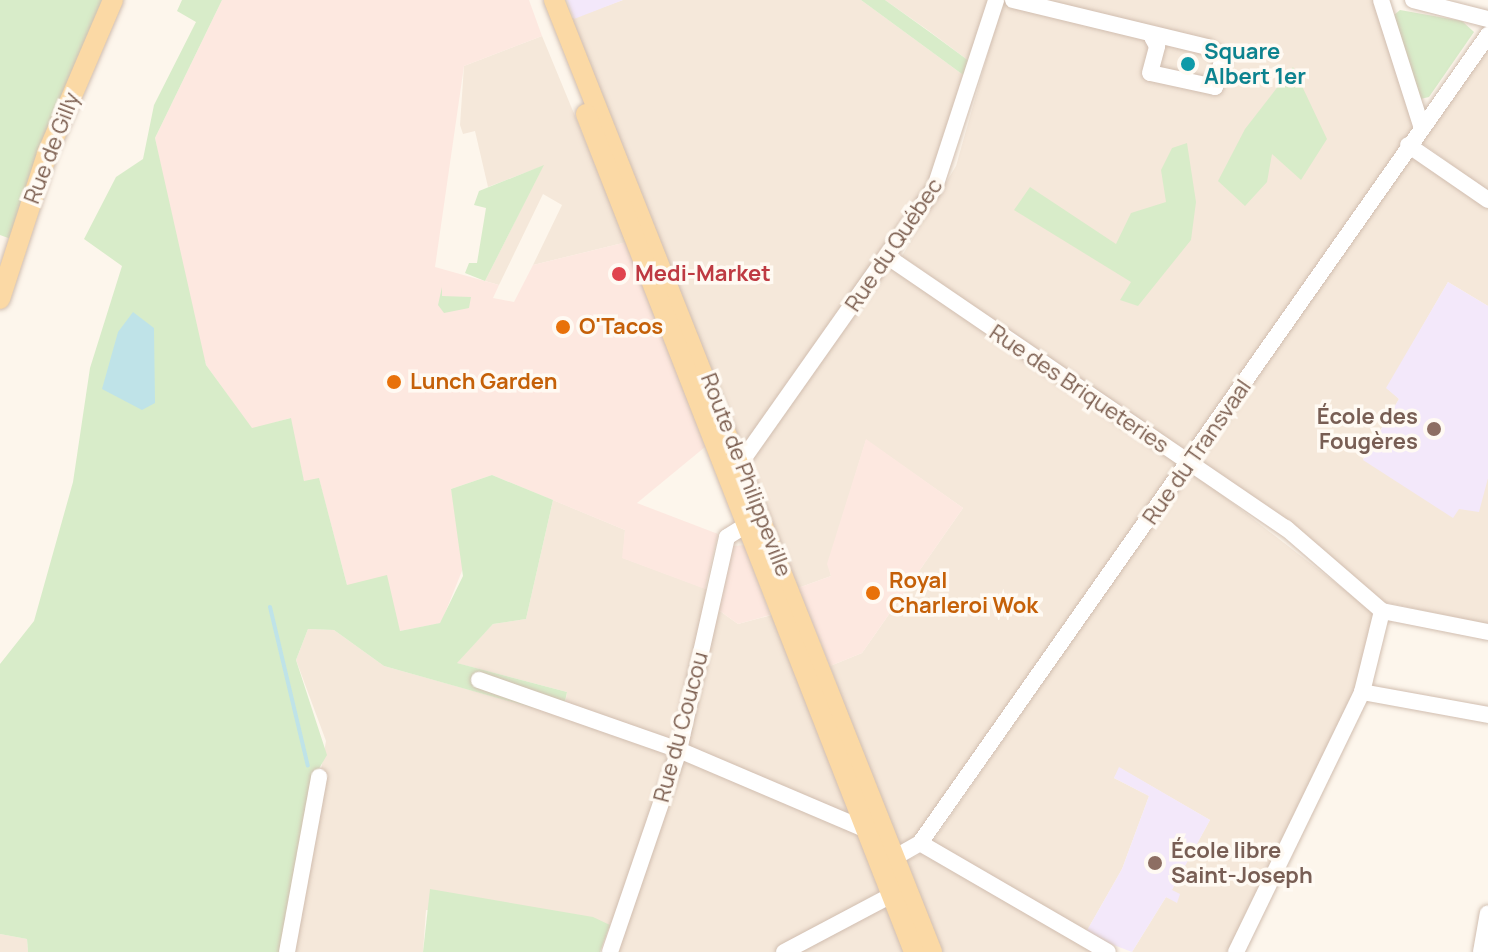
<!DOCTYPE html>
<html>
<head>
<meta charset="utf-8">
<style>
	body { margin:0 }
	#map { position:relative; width:1488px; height:952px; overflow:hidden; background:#fdf6ec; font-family:Manrope,sans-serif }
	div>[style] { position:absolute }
	.residential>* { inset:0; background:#f5e8da }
	.commercial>* { inset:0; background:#fde8e0 }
	.education>* { inset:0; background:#f3e8fa }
	.green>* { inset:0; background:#d8ecc9 }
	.water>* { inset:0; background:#bfe3e8 }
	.stream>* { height:4px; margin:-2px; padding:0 2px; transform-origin:2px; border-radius:2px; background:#bfe3e8 }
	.roads { filter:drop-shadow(0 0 2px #d1beb0) drop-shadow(0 0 2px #d1beb0) }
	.minor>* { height:16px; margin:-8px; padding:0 8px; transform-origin:8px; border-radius:8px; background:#fff }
	.major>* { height:20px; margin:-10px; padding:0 10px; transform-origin:10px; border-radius:10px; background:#fbd9a5 }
	.dots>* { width:22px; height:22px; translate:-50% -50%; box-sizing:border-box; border:4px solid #fffaf3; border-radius:50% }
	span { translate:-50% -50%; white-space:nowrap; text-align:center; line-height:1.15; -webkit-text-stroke:7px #fffaf3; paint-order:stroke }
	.culture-label { font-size:22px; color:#0d838f; font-weight:700 }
	.left { translate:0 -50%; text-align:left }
	.street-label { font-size:22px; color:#7a5c4d }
	.health-label { font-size:22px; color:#be3a42; font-weight:700 }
	.food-label { font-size:22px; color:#c56008; font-weight:700 }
	.education-label { font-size:22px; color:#785e54; font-weight:700 }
	.right { translate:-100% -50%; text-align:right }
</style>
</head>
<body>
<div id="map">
	<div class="residential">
		<div style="clip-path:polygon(623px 0,861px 0,966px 77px,944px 155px,909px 226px,742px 453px,568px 20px)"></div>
		<div style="clip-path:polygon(885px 0,989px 0,973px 64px,929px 31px)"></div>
		<div style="clip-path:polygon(1003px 0,1373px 0,1416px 125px,1186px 455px,902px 256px,956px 166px)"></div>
		<div style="clip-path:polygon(1488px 35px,1488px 191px,1422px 143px)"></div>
		<div style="clip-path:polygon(542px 36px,627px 242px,533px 265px,562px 205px,543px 194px,499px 285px,485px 281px,543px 166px,488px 187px,475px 131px,463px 134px,460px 125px,464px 66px)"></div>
		<div style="clip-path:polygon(1409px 150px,1488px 205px,1488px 306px,1448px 282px,1387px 388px,1399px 399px,1363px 459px,1459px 509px,1488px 478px,1488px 624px,1374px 600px,1200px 464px)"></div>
		<div style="clip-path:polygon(891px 262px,1186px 466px,916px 842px,898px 850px,830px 666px,862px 653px,963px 508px,866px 440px,828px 564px,831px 576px,798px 588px,748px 465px)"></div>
		<div style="clip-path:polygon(1190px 470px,1373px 612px,1361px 675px,1265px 893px,1230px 952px,1132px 952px,1166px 897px,1177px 902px,1171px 891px,1210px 820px,1120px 768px,1114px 778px,1149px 796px,1122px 869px,1085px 934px,932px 843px)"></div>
		<div style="clip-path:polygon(553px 500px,625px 530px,623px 558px,709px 590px,660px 787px,613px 929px,426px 910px,423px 952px,290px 952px,326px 741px,296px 660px,308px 629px,334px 630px,384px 666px,563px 716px,567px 692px,456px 663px,493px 624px,526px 619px)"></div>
		<div style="clip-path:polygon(717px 609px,738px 624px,772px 615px,852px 807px,849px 818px,684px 749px)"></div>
		<div style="clip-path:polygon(684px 760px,864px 835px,882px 890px,774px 952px,618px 952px)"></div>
		<div style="clip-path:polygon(926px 852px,1098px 952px,938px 952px,903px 862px)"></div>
		<div style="clip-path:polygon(887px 903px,907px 952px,796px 952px)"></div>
		<div style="clip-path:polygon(0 934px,27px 939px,28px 952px,0 952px)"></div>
	</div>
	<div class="commercial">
		<div style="clip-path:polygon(222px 0,529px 0,542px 36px,464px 66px,435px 267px,499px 285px,493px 298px,514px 302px,533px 265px,631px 241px,705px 447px,637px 503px,718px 534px,705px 589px,622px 558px,625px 530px,492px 475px,451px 489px,466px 561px,441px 623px,400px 631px,347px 585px,319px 479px,304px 482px,290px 418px,252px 429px,206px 365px,187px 298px,155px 138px)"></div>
		<div style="clip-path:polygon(866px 439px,963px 508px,862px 653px,830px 666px,798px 588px,831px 576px,827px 564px)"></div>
		<div style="clip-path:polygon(745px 545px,770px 615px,738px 624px,717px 609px,732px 546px)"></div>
	</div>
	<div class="education">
		<div style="clip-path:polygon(567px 0,623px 0,574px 19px)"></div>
		<div style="clip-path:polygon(1448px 282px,1488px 306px,1488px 478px,1479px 512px,1459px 509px,1453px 518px,1363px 460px,1399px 399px,1386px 388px)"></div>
		<div style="clip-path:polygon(1119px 767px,1210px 820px,1172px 890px,1180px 894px,1177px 903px,1166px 897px,1132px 952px,1085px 934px,1122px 869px,1149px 796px,1114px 778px)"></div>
	</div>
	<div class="green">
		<div style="clip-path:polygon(0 0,107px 0,11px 239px,0 235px)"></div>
		<div style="clip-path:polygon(182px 0,222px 0,155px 138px,206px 365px,252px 428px,291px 418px,304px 481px,319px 478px,347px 585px,387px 575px,400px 631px,440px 623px,463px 576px,451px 489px,492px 475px,553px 500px,526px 619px,493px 624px,457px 663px,567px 692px,562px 716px,384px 666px,334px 630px,308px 629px,296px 660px,327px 755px,314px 777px,282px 952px,28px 952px,27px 939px,0 934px,0 664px,34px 621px,73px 482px,90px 368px,122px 266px,84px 239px,116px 177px,143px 159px,154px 105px,196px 22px,177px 11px)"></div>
		<div style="clip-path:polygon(861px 0,885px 0,931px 33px,973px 64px,966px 77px)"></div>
		<div style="clip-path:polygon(1400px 10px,1462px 21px,1474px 32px,1429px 97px,1416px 100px,1394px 15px)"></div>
		<div style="clip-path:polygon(1293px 67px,1327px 139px,1301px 180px,1272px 154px,1267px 182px,1245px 206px,1218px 181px,1245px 129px)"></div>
		<div style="clip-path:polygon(1187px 143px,1196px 202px,1191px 240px,1138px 306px,1120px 300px,1131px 282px,1014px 210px,1030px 187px,1116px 244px,1131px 213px,1166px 202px,1161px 170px,1172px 148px)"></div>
		<div style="clip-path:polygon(544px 165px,485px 281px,465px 273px,469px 263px,477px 263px,486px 208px,474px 205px,479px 191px)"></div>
		<div style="clip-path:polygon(442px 287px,442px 296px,471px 297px,469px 308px,444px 313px,438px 305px)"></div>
		<div style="clip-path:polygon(430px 889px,593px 917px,610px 925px,600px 952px,423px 952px)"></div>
	</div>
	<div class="water">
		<div style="clip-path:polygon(133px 312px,154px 328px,155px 403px,142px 410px,102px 389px,118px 332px)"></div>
	</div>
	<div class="stream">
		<div style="left:270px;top:607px;width:163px;rotate:76.6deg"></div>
	</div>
	<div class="roads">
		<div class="minor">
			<div style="left:1013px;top:0;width:200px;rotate:13.6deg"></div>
			<div style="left:1207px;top:47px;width:19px;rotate:32deg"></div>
			<div style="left:1223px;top:57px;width:31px;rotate:105deg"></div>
			<div style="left:1215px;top:87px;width:66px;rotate:-167.8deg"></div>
			<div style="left:1150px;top:73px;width:28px;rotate:-75deg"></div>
			<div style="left:1157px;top:46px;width:10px;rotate:-119deg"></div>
			<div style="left:1381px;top:0;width:131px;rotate:72.3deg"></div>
			<div style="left:1413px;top:0;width:77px;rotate:14.2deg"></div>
			<div style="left:1408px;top:145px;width:97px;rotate:34.5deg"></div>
			<div style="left:888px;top:257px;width:482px;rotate:34.3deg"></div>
			<div style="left:1286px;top:528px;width:127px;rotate:40.8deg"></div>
			<div style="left:734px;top:472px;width:349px;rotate:-54.8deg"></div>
			<div style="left:935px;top:187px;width:197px;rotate:-71.9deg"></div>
			<div style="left:1382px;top:611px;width:108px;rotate:11.2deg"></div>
			<div style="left:479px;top:680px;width:212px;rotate:19.3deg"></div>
			<div style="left:679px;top:750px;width:204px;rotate:23.1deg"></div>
			<div style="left:1362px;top:692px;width:128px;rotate:10.3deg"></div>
			<div style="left:920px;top:843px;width:217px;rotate:30.1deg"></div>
			<div style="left:885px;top:863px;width:40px;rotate:-29.7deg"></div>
			<div style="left:920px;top:843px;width:988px;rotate:-54.89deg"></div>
			<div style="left:287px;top:952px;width:178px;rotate:-79.6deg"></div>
			<div style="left:610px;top:952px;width:213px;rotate:-71.1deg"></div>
			<div style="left:679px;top:750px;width:218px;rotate:-77.3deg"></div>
			<div style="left:727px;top:537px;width:36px;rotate:-32deg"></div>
			<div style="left:784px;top:952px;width:132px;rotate:-27.9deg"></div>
			<div style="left:1236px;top:952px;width:289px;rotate:-64.1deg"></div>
			<div style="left:1362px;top:692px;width:83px;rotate:-76.1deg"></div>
			<div style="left:1481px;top:952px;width:39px;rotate:-80deg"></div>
		</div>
		<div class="major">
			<div style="left:554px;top:0;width:1024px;rotate:68.34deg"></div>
			<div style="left:586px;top:114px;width:900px;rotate:68.62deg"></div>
			<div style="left:0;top:299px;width:152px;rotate:-72deg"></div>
			<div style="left:47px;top:154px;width:168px;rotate:-66.8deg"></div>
		</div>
	</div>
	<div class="dots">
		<div style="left:1188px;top:64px;background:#0f9aa8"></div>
		<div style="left:619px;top:274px;background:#e0444e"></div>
		<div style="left:563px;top:327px;background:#e8710a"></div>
		<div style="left:394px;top:382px;background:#e8710a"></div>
		<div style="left:1434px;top:429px;background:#8d6e63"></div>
		<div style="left:873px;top:593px;background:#e8710a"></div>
		<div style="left:1155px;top:863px;background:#8d6e63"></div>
	</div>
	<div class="culture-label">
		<span class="left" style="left:1204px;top:64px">Square<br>Albert 1er</span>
	</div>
	<div class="street-label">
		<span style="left:52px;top:148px;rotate:-69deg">Rue de Gilly</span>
		<span style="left:894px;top:245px;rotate:-56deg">Rue du Québec</span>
		<span style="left:1079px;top:389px;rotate:34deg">Rue des Briqueteries</span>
		<span style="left:1197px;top:452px;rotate:-55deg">Rue du Transvaal</span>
		<span style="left:746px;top:475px;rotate:69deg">Route de Philippeville</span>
		<span style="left:681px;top:727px;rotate:-75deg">Rue du Coucou</span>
	</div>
	<div class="health-label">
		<span class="left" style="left:635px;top:274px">Medi-Market</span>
	</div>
	<div class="food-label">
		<span class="left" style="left:579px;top:327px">O'Tacos</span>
		<span class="left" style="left:410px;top:382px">Lunch Garden</span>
		<span class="left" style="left:889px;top:593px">Royal<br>Charleroi Wok</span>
	</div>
	<div class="education-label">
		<span class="right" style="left:1418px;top:429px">École des<br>Fougères</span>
		<span class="left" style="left:1171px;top:863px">École libre<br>Saint-Joseph</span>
	</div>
</div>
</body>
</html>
